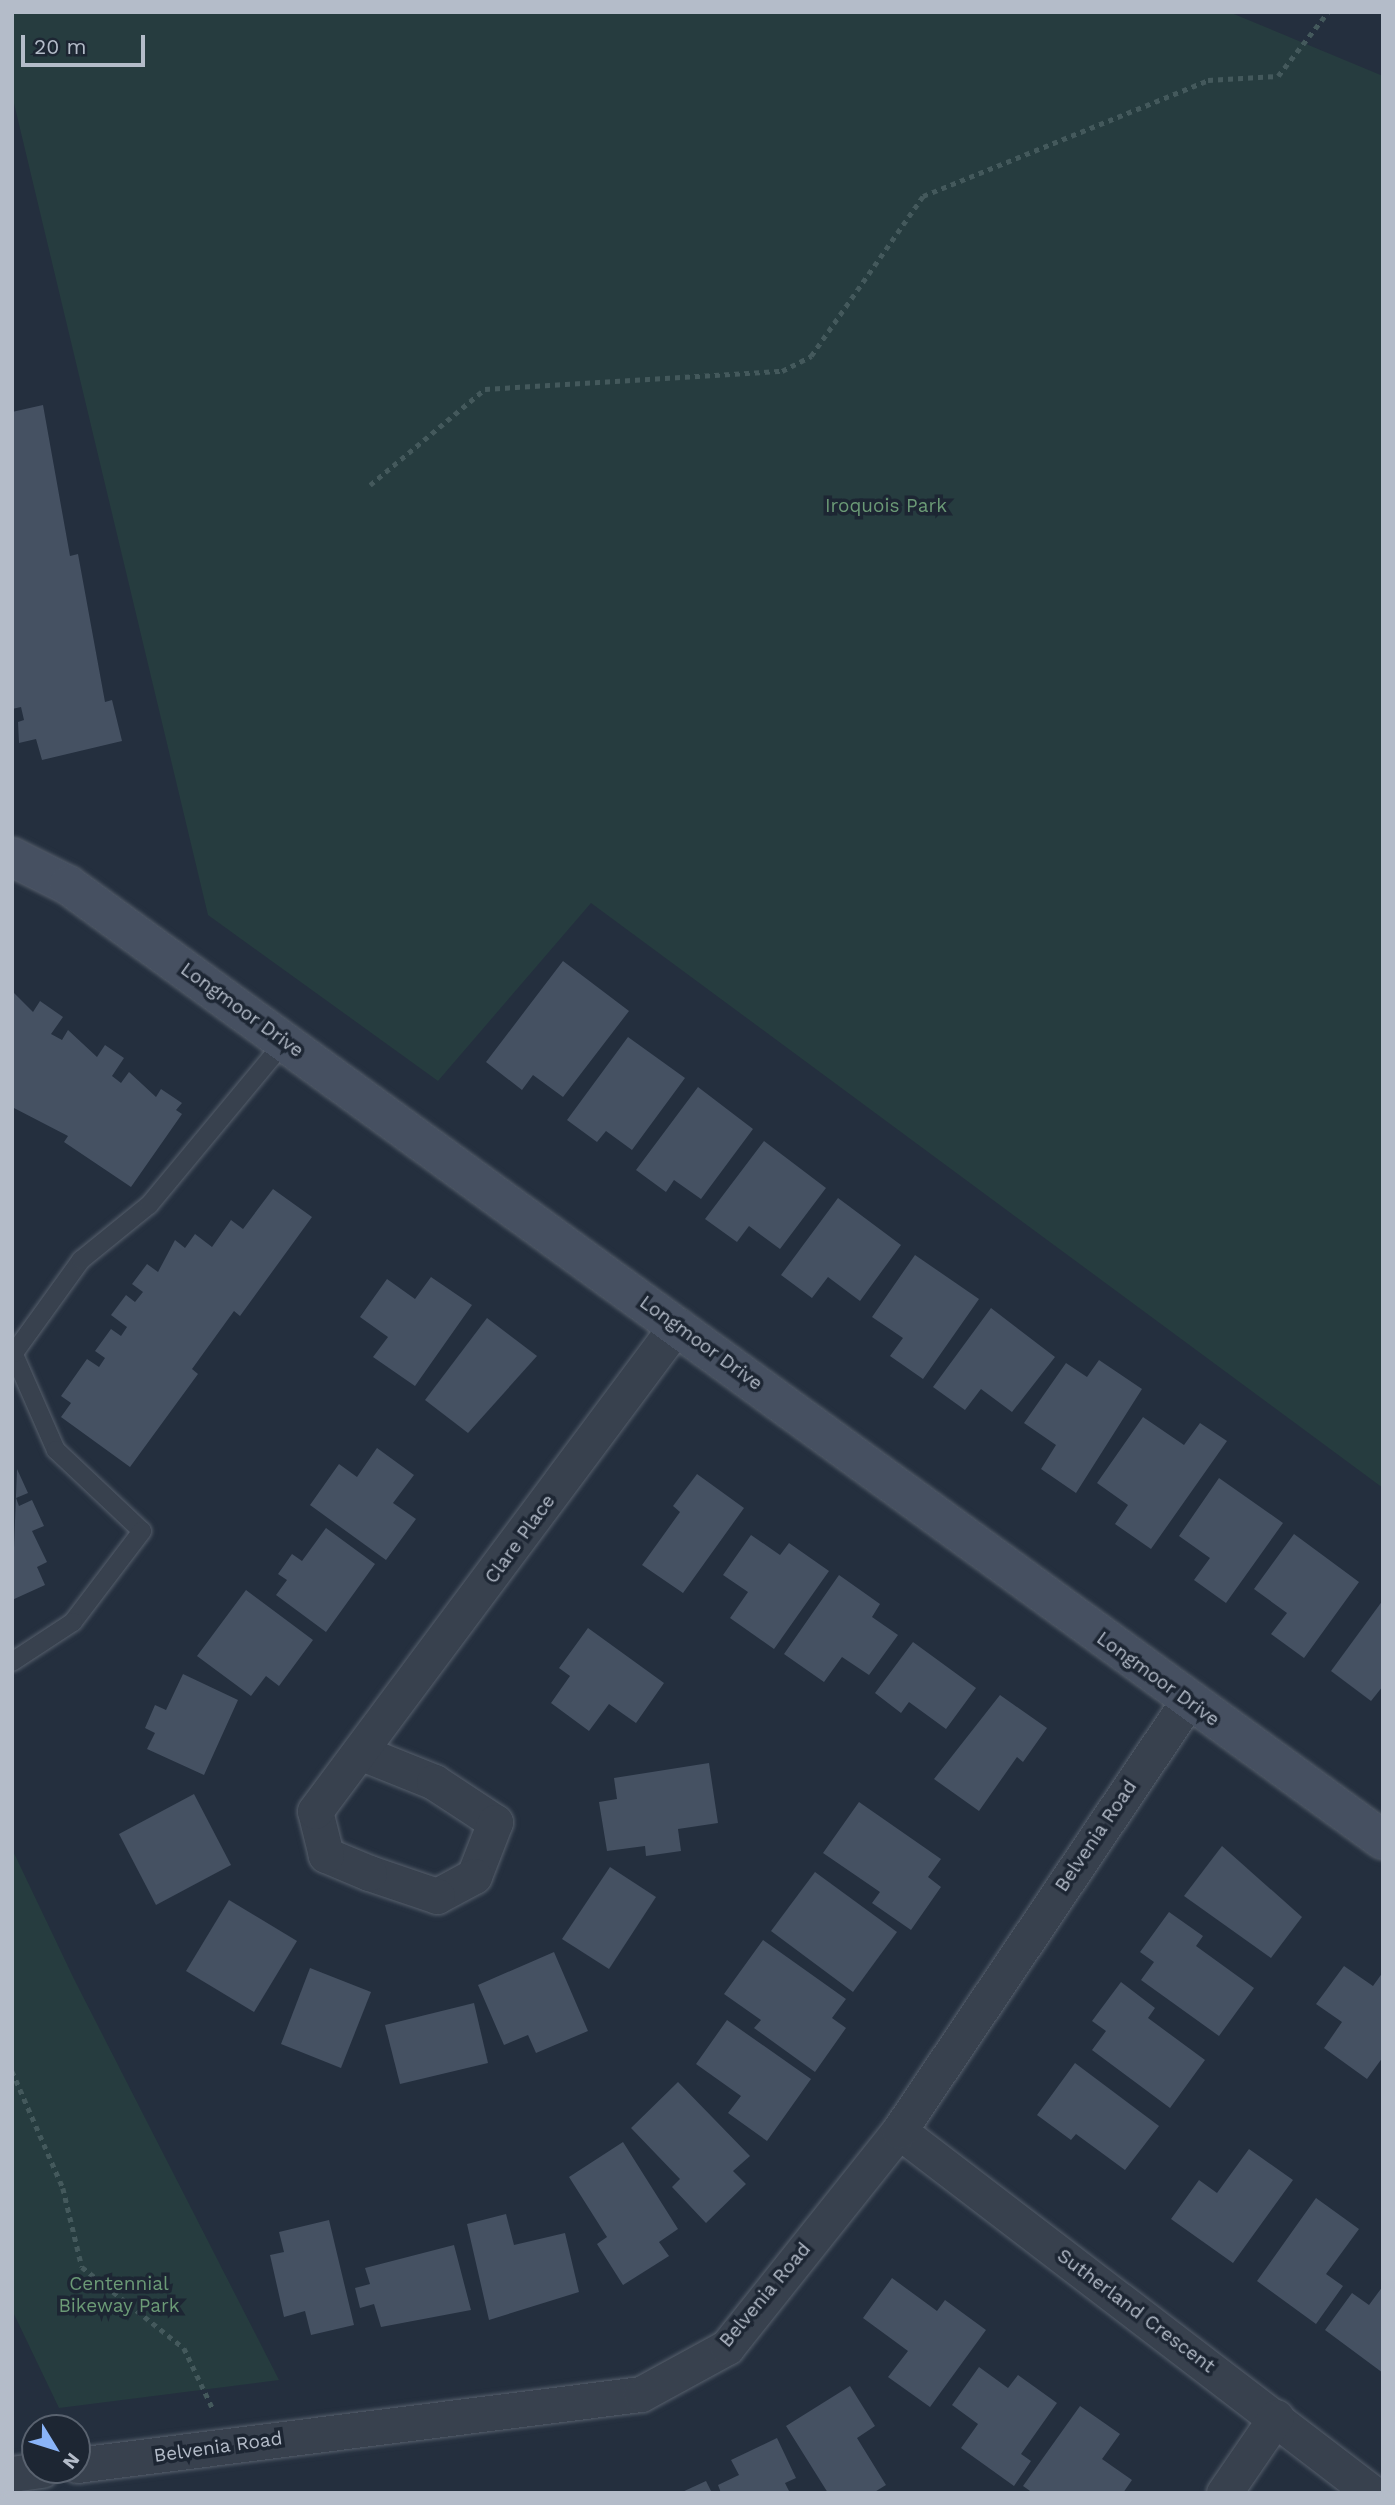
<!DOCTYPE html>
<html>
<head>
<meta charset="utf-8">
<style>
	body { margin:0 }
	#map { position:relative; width:1395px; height:2505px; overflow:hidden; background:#242f3e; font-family:"Work Sans",sans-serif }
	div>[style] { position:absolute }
	.green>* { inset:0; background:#263c3f }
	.building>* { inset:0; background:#455162 }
	.path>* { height:4.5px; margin-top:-2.25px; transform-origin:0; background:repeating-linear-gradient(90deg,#44595c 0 5px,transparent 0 10px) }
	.roads { filter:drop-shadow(0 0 2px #565f6c) drop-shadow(0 0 2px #565f6c) }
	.lane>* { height:18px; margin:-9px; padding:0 9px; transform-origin:9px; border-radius:9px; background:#38414e }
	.street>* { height:35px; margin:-17.5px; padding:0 17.5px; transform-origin:17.5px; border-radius:17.5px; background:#38414e }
	.secondary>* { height:38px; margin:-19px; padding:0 19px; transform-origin:19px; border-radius:19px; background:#465061 }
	span { translate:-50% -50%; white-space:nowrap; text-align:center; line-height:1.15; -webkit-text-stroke:7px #1d2633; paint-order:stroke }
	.park-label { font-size:19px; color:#6b9a76 }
	.street-label { font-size:19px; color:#b4bcc9 }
	.frame { position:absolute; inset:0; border:14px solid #b4bcc9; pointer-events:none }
	.north { position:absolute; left:21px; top:2414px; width:70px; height:70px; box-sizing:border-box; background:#1d2633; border:2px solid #59626f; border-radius:50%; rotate:128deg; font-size:19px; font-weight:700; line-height:28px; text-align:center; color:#b4bcc9 }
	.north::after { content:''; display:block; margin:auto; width:24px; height:32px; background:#8ab4f8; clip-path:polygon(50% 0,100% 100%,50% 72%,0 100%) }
	.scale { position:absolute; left:21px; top:35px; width:124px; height:32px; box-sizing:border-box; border:4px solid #b4bcc9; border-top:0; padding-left:9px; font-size:21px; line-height:24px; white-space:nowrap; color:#b4bcc9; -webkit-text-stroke:5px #1d2633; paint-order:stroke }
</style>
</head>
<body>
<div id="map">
	<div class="green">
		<div style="clip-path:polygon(12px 12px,1229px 12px,1383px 76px,1383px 1488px,591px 903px,438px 1081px,208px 915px,12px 95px)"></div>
		<div style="clip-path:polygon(12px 1849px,74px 1979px,279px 2380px,59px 2408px,12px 2310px)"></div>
	</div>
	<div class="building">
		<div style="clip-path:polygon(43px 405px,70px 556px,78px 554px,105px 702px,112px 700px,122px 741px,42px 760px,36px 739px,19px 743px,18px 722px,24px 720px,21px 707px,12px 709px,12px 412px)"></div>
		<div style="clip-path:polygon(563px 961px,629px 1011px,563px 1097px,533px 1075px,522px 1090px,486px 1062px)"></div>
		<div style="clip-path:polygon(12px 991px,33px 1012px,40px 1001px,63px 1017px,51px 1034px,62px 1040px,68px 1030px,97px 1057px,105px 1045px,124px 1058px,112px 1076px,121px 1083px,129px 1072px,156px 1097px,161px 1089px,182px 1103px,176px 1110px,182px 1114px,131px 1187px,64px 1142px,68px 1136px,12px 1107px)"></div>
		<div style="clip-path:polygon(628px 1037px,685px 1078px,632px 1150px,606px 1131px,597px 1142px,567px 1120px)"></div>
		<div style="clip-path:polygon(698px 1087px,753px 1129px,701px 1199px,674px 1180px,666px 1192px,636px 1170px)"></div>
		<div style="clip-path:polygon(764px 1141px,826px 1188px,780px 1249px,749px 1226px,737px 1242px,705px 1219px)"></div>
		<div style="clip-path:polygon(273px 1189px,312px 1217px,240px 1316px,234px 1311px,192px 1369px,198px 1374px,130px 1467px,61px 1417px,71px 1403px,61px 1396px,87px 1359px,99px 1367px,105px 1358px,95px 1351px,111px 1329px,121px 1336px,127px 1327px,111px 1315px,126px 1295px,135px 1302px,143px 1292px,132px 1284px,147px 1264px,158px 1272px,175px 1240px,185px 1248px,195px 1234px,212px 1247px,231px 1220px,243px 1229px)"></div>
		<div style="clip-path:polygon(838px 1198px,901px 1245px,860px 1301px,828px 1277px,812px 1298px,781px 1275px)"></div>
		<div style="clip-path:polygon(915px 1255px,979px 1299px,923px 1379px,890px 1356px,903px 1338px,872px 1317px)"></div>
		<div style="clip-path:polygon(431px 1277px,472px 1305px,415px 1386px,373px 1357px,388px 1337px,360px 1317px,387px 1279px,415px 1299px)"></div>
		<div style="clip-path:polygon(991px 1308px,1055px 1357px,1012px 1412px,981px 1389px,965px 1410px,933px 1387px)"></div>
		<div style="clip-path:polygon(487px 1318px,537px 1356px,468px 1433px,425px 1400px)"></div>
		<div style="clip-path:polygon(1099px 1360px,1142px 1389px,1076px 1493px,1041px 1469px,1056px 1445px,1024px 1423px,1066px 1363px,1087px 1377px)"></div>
		<div style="clip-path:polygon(1143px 1417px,1184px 1445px,1200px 1423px,1227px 1441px,1151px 1549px,1115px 1524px,1128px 1505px,1097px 1483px)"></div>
		<div style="clip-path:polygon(377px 1448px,414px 1475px,393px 1503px,416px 1519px,386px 1560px,310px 1505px,339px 1464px,357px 1477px)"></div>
		<div style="clip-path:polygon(17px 1469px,28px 1493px,16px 1498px,19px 1506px,32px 1500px,44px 1526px,32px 1531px,47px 1562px,37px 1567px,45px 1585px,12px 1600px)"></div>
		<div style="clip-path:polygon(697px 1474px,744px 1508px,683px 1593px,642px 1565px,680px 1512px,673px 1506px)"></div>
		<div style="clip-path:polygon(1219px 1478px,1283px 1523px,1226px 1603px,1194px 1580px,1210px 1558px,1179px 1536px)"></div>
		<div style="clip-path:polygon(326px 1528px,375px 1564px,326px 1632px,276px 1595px,287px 1580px,278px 1574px,292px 1554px,302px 1561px)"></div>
		<div style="clip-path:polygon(1294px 1534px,1359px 1582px,1304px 1658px,1271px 1634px,1287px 1613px,1254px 1589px)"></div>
		<div style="clip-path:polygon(751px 1535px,780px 1555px,789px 1543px,829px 1571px,774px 1649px,730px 1618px,748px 1592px,723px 1575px)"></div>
		<div style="clip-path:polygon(839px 1575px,880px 1604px,872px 1617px,898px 1635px,869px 1675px,842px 1657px,824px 1682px,784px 1654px)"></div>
		<div style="clip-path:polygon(246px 1590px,313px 1640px,279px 1686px,266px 1676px,251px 1696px,197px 1656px)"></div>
		<div style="clip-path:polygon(1383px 1600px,1383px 1686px,1371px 1701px,1331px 1671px)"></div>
		<div style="clip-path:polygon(588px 1628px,664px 1683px,636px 1723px,609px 1704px,589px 1731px,551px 1703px,570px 1676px,559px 1668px)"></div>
		<div style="clip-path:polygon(913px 1642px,976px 1688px,946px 1729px,909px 1702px,901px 1713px,875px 1693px)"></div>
		<div style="clip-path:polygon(183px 1674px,238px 1700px,204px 1775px,147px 1749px,155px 1733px,145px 1728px,155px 1705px,166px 1710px)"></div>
		<div style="clip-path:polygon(1000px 1695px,1047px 1728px,1023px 1762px,1017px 1757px,979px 1811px,934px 1779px)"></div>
		<div style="clip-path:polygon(709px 1763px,718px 1823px,678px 1829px,681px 1851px,646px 1856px,645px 1846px,607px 1851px,599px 1802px,617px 1799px,614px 1778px)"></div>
		<div style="clip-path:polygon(194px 1794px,231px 1865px,156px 1905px,119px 1834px)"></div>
		<div style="clip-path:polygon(859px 1802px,941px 1859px,928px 1877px,941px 1887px,911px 1930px,872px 1903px,880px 1892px,823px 1853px)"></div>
		<div style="clip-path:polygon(1222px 1846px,1302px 1917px,1271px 1958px,1184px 1896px)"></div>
		<div style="clip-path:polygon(610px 1867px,656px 1897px,609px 1969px,562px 1939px)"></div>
		<div style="clip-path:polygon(815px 1872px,897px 1932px,853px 1992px,771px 1931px)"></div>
		<div style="clip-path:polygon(229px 1900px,297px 1941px,254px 2012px,186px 1971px)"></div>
		<div style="clip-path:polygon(1169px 1912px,1203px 1936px,1196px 1946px,1254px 1988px,1219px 2036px,1141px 1980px,1154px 1962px,1140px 1952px)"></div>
		<div style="clip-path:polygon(763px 1940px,846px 1999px,832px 2018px,846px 2028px,815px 2072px,754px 2028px,761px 2020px,724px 1994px)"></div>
		<div style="clip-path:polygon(554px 1952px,588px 2031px,536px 2053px,528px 2035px,504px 2045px,478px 1985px)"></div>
		<div style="clip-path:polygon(1344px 1966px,1373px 1986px,1383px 1972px,1383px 2057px,1367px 2079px,1324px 2048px,1342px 2022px,1316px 2004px)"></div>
		<div style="clip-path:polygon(310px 1968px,371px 1992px,341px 2068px,281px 2044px)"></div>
		<div style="clip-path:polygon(1121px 1982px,1155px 2008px,1148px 2018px,1205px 2060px,1170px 2108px,1092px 2050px,1106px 2031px,1092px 2021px)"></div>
		<div style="clip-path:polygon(474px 2003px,488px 2063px,400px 2084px,385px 2025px)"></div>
		<div style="clip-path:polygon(727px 2020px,811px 2079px,767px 2141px,728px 2113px,741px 2096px,696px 2064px)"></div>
		<div style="clip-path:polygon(1075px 2063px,1159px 2126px,1125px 2170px,1076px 2134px,1071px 2140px,1037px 2115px)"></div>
		<div style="clip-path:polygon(678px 2082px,750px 2156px,733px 2171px,746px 2184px,706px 2223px,672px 2187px,680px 2179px,631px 2128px)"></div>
		<div style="clip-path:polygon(623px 2142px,678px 2229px,659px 2242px,669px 2256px,623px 2285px,597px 2244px,607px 2237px,569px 2177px)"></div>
		<div style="clip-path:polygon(1249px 2149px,1293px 2180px,1233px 2263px,1171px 2219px,1199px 2180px,1217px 2193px)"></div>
		<div style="clip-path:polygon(1316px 2198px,1359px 2229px,1326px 2274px,1343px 2286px,1316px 2324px,1257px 2281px)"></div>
		<div style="clip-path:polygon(506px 2214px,514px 2245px,565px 2233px,579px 2292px,489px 2320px,467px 2224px)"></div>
		<div style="clip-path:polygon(329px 2220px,354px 2325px,311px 2335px,305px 2311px,284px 2317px,270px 2255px,284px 2252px,279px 2232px)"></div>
		<div style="clip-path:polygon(454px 2245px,471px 2310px,381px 2327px,374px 2304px,360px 2308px,355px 2288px,370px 2284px,365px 2268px)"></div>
		<div style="clip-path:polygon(892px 2278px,937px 2311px,945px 2300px,986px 2330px,930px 2407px,888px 2377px,908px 2351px,863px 2318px)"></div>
		<div style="clip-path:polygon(1383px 2286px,1383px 2373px,1325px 2330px,1352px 2293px,1369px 2305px)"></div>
		<div style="clip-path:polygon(979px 2367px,1008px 2388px,1018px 2375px,1057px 2403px,1021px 2454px,1031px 2461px,1014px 2486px,961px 2448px,978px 2424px,952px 2405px)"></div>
		<div style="clip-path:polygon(850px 2386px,875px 2426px,857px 2438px,886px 2485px,873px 2493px,828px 2493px,786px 2426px)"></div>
		<div style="clip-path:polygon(1080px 2406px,1120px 2434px,1102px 2459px,1132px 2480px,1123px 2493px,1033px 2493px,1023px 2486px)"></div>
		<div style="clip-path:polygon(777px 2438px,796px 2478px,785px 2483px,790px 2493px,721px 2493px,718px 2485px,739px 2475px,731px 2460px)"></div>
		<div style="clip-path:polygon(706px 2481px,712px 2493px,680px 2493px)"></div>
	</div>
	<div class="path">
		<div style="left:370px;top:485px;width:150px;rotate:-39.9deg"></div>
		<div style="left:485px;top:389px;width:298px;rotate:-3.5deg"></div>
		<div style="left:782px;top:371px;width:33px;rotate:-27deg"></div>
		<div style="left:811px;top:356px;width:195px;rotate:-55deg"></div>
		<div style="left:923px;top:196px;width:308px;rotate:-22.1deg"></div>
		<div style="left:1208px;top:80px;width:70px;rotate:-3.3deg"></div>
		<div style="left:1278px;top:76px;width:81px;rotate:-52deg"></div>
		<div style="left:12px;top:2071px;width:128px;rotate:66.4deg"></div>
		<div style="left:63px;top:2188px;width:81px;rotate:76.5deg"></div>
		<div style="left:82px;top:2267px;width:130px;rotate:38.5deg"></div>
		<div style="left:184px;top:2348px;width:68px;rotate:64.6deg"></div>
	</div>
	<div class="roads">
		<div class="lane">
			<div style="left:12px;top:1350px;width:109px;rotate:66.3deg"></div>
			<div style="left:56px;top:1450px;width:118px;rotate:43.3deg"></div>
			<div style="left:142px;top:1531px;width:114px;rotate:127.2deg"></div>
			<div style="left:73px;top:1622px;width:73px;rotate:146.7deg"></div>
			<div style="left:14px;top:1353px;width:115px;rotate:-54.2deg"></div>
			<div style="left:81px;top:1260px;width:87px;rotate:-39deg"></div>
			<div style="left:149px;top:1205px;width:213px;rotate:-50.3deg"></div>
		</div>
		<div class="street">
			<div style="left:362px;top:1753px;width:78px;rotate:21.9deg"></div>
			<div style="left:434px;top:1782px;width:73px;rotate:33.3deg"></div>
			<div style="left:495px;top:1822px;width:58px;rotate:111.3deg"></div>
			<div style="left:474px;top:1876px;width:42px;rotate:151.6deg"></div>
			<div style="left:437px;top:1896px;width:72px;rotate:-161.3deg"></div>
			<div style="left:369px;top:1873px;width:47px;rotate:-157.3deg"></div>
			<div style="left:326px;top:1855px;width:45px;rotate:-104deg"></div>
			<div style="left:315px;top:1811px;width:606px;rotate:-53.32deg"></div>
			<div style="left:899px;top:2131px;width:596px;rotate:37.43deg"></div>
			<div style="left:77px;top:2465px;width:568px;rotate:-7.18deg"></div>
			<div style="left:641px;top:2394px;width:98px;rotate:-28.7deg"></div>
			<div style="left:727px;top:2347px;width:276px;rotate:-51.5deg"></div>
			<div style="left:899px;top:2131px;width:518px;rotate:-56.1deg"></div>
			<div style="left:12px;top:2474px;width:30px;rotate:-8deg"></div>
			<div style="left:1224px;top:2493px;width:92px;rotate:-55.6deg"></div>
		</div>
		<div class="secondary">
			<div style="left:12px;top:857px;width:63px;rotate:26.6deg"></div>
			<div style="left:68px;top:885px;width:1625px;rotate:35.99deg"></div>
		</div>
	</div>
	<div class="park-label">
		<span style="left:886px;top:506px">Iroquois Park</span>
		<span style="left:119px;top:2295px">Centennial<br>Bikeway Park</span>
	</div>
	<div class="street-label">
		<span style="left:242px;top:1010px;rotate:36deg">Longmoor Drive</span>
		<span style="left:701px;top:1343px;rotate:36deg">Longmoor Drive</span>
		<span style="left:520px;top:1539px;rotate:-54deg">Clare Place</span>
		<span style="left:1158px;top:1679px;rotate:36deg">Longmoor Drive</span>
		<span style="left:1096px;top:1836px;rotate:-56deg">Belvenia Road</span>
		<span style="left:765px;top:2295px;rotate:-50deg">Belvenia Road</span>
		<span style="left:1136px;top:2311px;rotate:37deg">Sutherland Crescent</span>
		<span style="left:218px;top:2447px;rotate:-8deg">Belvenia Road</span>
	</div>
	<div class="frame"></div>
	<div class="north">N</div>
	<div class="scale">20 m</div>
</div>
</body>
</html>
